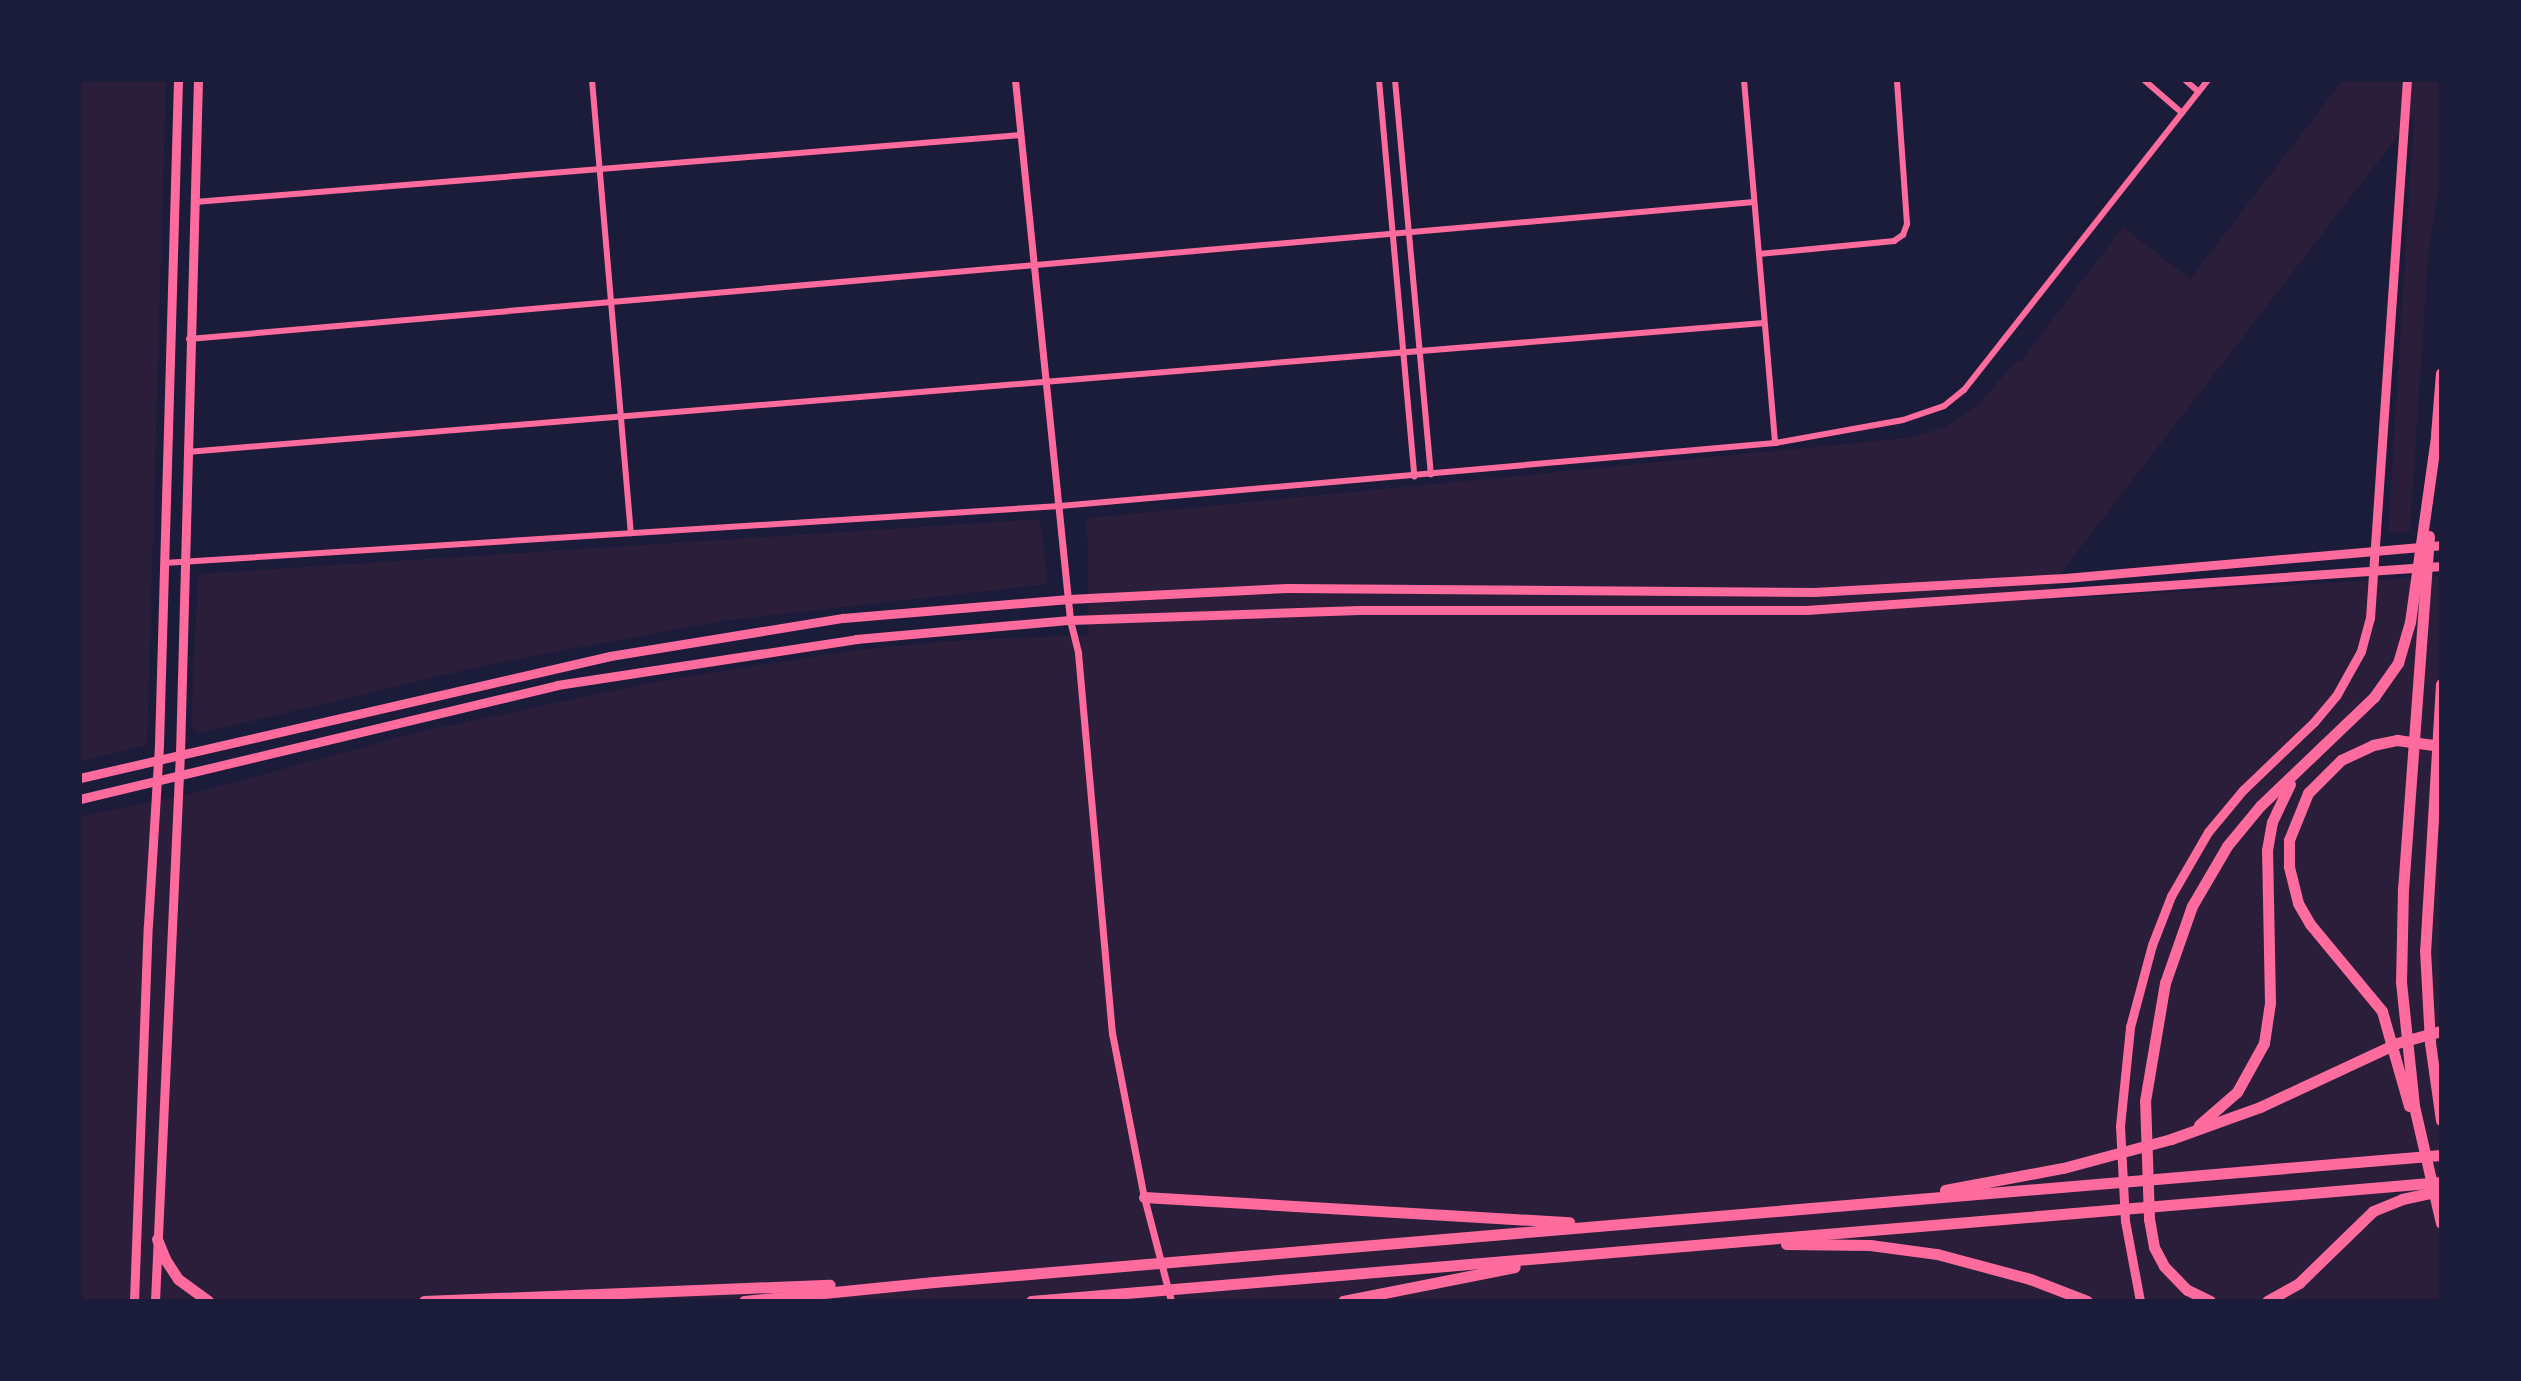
<!DOCTYPE html>
<html>
<head>
<meta charset="utf-8">
<style>
	body { margin:0 }
	#map { position:relative; width:2521px; height:1381px; overflow:hidden; background:#1b1b3a; font-family:Georgia,serif }
	div>[style] { position:absolute }
	.green>* { inset:0; background:#2a1e3b }
	.minor>* { height:6px; margin:-3px; padding:0 3px; transform-origin:3px; border-radius:3px; background:#ff6b9d }
	.tertiary>* { height:7px; margin:-3.5px; padding:0 3.5px; transform-origin:3.5px; border-radius:3.5px; background:#ff6b9d }
	.primary>* { height:9px; margin:-4.5px; padding:0 4.5px; transform-origin:4.5px; border-radius:4.5px; background:#ff6b9d }
	.motorway>* { height:11px; margin:-5.5px; padding:0 5.5px; transform-origin:5.5px; border-radius:5.5px; background:#ff6b9d }
	span { translate:-50% -50%; white-space:nowrap; text-align:center; line-height:1.15; -webkit-text-stroke:6px #1b1b3a; paint-order:stroke }
	.frame { position:absolute; inset:0; border:82px solid #1b1b3a; pointer-events:none }
</style>
</head>
<body>
<div id="map">
	<div class="green">
		<div style="clip-path:polygon(80px 80px,166px 80px,147px 745px,80px 762px)"></div>
		<div style="clip-path:polygon(2343px 80px,2441px 80px,2441px 171px,2428px 256px,2410px 531px,2388px 534px,2414px 115px,2040px 600px,2441px 576px,2441px 1301px,80px 1301px,80px 816px,190px 794px,419px 732px,659px 681px,857px 650px,949px 641px,1088px 635px,1087px 518px,1915px 437px,1947px 426px,1977px 406px,2016px 361px,2020px 362px,2123px 227px,2190px 279px)"></div>
		<div style="clip-path:polygon(1040px 519px,1048px 584px,723px 621px,491px 664px,202px 733px,194px 731px,191px 725px,198px 574px)"></div>
	</div>
	<div class="minor">
		<div style="left:592px;top:80px;width:455px;rotate:85.1deg"></div>
		<div style="left:1379px;top:80px;width:398px;rotate:84.9deg"></div>
		<div style="left:1395px;top:80px;width:396px;rotate:84.8deg"></div>
		<div style="left:1744px;top:80px;width:364px;rotate:85.1deg"></div>
		<div style="left:2144px;top:80px;width:50px;rotate:41deg"></div>
		<div style="left:2185px;top:80px;width:18px;rotate:41deg"></div>
		<div style="left:195px;top:202px;width:828px;rotate:-4.64deg"></div>
		<div style="left:1759px;top:254px;width:136px;rotate:-5.5deg"></div>
		<div style="left:1894px;top:241px;width:11px;rotate:-34deg"></div>
		<div style="left:1903px;top:235px;width:12px;rotate:-70deg"></div>
		<div style="left:1907px;top:224px;width:144px;rotate:-94deg"></div>
		<div style="left:189px;top:339px;width:1571px;rotate:-5deg"></div>
		<div style="left:187px;top:452px;width:1582px;rotate:-4.68deg"></div>
		<div style="left:164px;top:563px;width:898px;rotate:-3.64deg"></div>
		<div style="left:1060px;top:506px;width:718px;rotate:-5.04deg"></div>
		<div style="left:1775px;top:443px;width:130px;rotate:-10.2deg"></div>
		<div style="left:1903px;top:420px;width:43px;rotate:-18.9deg"></div>
		<div style="left:1944px;top:406px;width:26px;rotate:-39deg"></div>
		<div style="left:1964px;top:390px;width:395px;rotate:-51.8deg"></div>
	</div>
	<div class="tertiary">
		<div style="left:1015px;top:80px;width:543px;rotate:84.18deg"></div>
		<div style="left:1070px;top:620px;width:34px;rotate:76deg"></div>
		<div style="left:1078px;top:653px;width:382px;rotate:84.9deg"></div>
		<div style="left:1112px;top:1033px;width:167px;rotate:79deg"></div>
		<div style="left:1144px;top:1197px;width:107px;rotate:75.4deg"></div>
	</div>
	<div class="primary">
		<div style="left:80px;top:778px;width:544px;rotate:-12.96deg"></div>
		<div style="left:610px;top:656px;width:236px;rotate:-9.3deg"></div>
		<div style="left:843px;top:618px;width:227px;rotate:-4.8deg"></div>
		<div style="left:1069px;top:599px;width:219px;rotate:-2.9deg"></div>
		<div style="left:1288px;top:588px;width:526px;rotate:0.44deg"></div>
		<div style="left:1814px;top:592px;width:251px;rotate:-3.2deg"></div>
		<div style="left:2065px;top:578px;width:377px;rotate:-5deg"></div>
		<div style="left:80px;top:799px;width:490px;rotate:-13.4deg"></div>
		<div style="left:557px;top:685px;width:303px;rotate:-8.7deg"></div>
		<div style="left:856px;top:639px;width:215px;rotate:-5.1deg"></div>
		<div style="left:1070px;top:620px;width:289px;rotate:-2deg"></div>
		<div style="left:1359px;top:610px;width:447px"></div>
		<div style="left:1806px;top:610px;width:637px;rotate:-3.96deg"></div>
		<div style="left:134px;top:1301px;width:376px;rotate:-87.9deg"></div>
		<div style="left:148px;top:925px;width:181px;rotate:-86.5deg"></div>
		<div style="left:159px;top:744px;width:664px;rotate:-88.36deg"></div>
		<div style="left:155px;top:1301px;width:549px;rotate:-87.39deg"></div>
		<div style="left:180px;top:753px;width:673px;rotate:-88.47deg"></div>
		<div style="left:2140px;top:1301px;width:81px;rotate:-100.6deg"></div>
		<div style="left:2125px;top:1221px;width:95px;rotate:-93deg"></div>
		<div style="left:2120px;top:1126px;width:100px;rotate:-84.2deg"></div>
		<div style="left:2130px;top:1027px;width:85px;rotate:-75deg"></div>
		<div style="left:2152px;top:945px;width:53px;rotate:-68.8deg"></div>
		<div style="left:2171px;top:896px;width:74px;rotate:-60deg"></div>
		<div style="left:2208px;top:832px;width:55px;rotate:-50.2deg"></div>
		<div style="left:2243px;top:790px;width:98px;rotate:-43.8deg"></div>
		<div style="left:2314px;top:722px;width:34px;rotate:-50deg"></div>
		<div style="left:2336px;top:696px;width:51px;rotate:-60.9deg"></div>
		<div style="left:2361px;top:651px;width:34px;rotate:-75deg"></div>
		<div style="left:2370px;top:618px;width:539px;rotate:-86.07deg"></div>
	</div>
	<div class="motorway">
		<div style="left:2436px;top:435px;width:62px;rotate:-85.4deg"></div>
		<div style="left:2429px;top:536px;width:353px;rotate:94.2deg"></div>
		<div style="left:2403px;top:888px;width:94px;rotate:91.2deg"></div>
		<div style="left:2401px;top:982px;width:125px;rotate:84deg"></div>
		<div style="left:2414px;top:1106px;width:120px;rotate:77deg"></div>
		<div style="left:2441px;top:684px;width:266px;rotate:93.4deg"></div>
		<div style="left:2425px;top:950px;width:93px;rotate:86.9deg"></div>
		<div style="left:2430px;top:1043px;width:78px;rotate:81.9deg"></div>
		<div style="left:2409px;top:1106px;width:99px;rotate:-105.9deg"></div>
		<div style="left:2382px;top:1011px;width:113px;rotate:-129.6deg"></div>
		<div style="left:2310px;top:924px;width:24px;rotate:-120deg"></div>
		<div style="left:2298px;top:903px;width:38px;rotate:-104deg"></div>
		<div style="left:2289px;top:866px;width:26px;rotate:-90deg"></div>
		<div style="left:2289px;top:840px;width:51px;rotate:-68deg"></div>
		<div style="left:2308px;top:793px;width:47px;rotate:-45deg"></div>
		<div style="left:2341px;top:760px;width:35px;rotate:-25deg"></div>
		<div style="left:2373px;top:745px;width:25px;rotate:-12deg"></div>
		<div style="left:2397px;top:740px;width:44px;rotate:7.8deg"></div>
		<div style="left:2199px;top:1125px;width:50px;rotate:-41deg"></div>
		<div style="left:2237px;top:1092px;width:56px;rotate:-61.1deg"></div>
		<div style="left:2264px;top:1043px;width:40px;rotate:-81.5deg"></div>
		<div style="left:2270px;top:1003px;width:153px;rotate:-91.1deg"></div>
		<div style="left:2267px;top:850px;width:28px;rotate:-80deg"></div>
		<div style="left:2272px;top:822px;width:42px;rotate:-64.7deg"></div>
		<div style="left:1945px;top:1190px;width:120px;rotate:-10.6deg"></div>
		<div style="left:2063px;top:1168px;width:112px;rotate:-15deg"></div>
		<div style="left:2171px;top:1139px;width:95px;rotate:-19.8deg"></div>
		<div style="left:2260px;top:1107px;width:151px;rotate:-25deg"></div>
		<div style="left:2397px;top:1043px;width:46px;rotate:-15.3deg"></div>
		<div style="left:1144px;top:1197px;width:426px;rotate:3.4deg"></div>
		<div style="left:157px;top:1239px;width:22px;rotate:68deg"></div>
		<div style="left:165px;top:1259px;width:24px;rotate:57deg"></div>
		<div style="left:178px;top:1279px;width:37px;rotate:36deg"></div>
		<div style="left:1786px;top:1244px;width:84px;rotate:0.7deg"></div>
		<div style="left:1870px;top:1245px;width:68px;rotate:7.7deg"></div>
		<div style="left:1937px;top:1254px;width:96px;rotate:15deg"></div>
		<div style="left:2030px;top:1279px;width:61px;rotate:21.1deg"></div>
		<div style="left:424px;top:1301px;width:406px;rotate:-2.3deg"></div>
		<div style="left:744px;top:1301px;width:191px;rotate:-5.7deg"></div>
		<div style="left:934px;top:1282px;width:1512px;rotate:-4.82deg"></div>
		<div style="left:1031px;top:1301px;width:1415px;rotate:-4.82deg"></div>
		<div style="left:1343px;top:1301px;width:175px;rotate:-11.2deg"></div>
		<div style="left:2210px;top:1301px;width:25px;rotate:-154deg"></div>
		<div style="left:2187px;top:1290px;width:33px;rotate:-134deg"></div>
		<div style="left:2164px;top:1266px;width:21px;rotate:-118deg"></div>
		<div style="left:2154px;top:1247px;width:28px;rotate:-100deg"></div>
		<div style="left:2149px;top:1219px;width:118px;rotate:-91.9deg"></div>
		<div style="left:2145px;top:1101px;width:120px;rotate:-80.4deg"></div>
		<div style="left:2165px;top:983px;width:82px;rotate:-70.7deg"></div>
		<div style="left:2192px;top:906px;width:69px;rotate:-59.7deg"></div>
		<div style="left:2227px;top:846px;width:52px;rotate:-50.5deg"></div>
		<div style="left:2260px;top:806px;width:158px;rotate:-43.7deg"></div>
		<div style="left:2374px;top:697px;width:42px;rotate:-54.8deg"></div>
		<div style="left:2398px;top:663px;width:43px;rotate:-73.7deg"></div>
		<div style="left:2410px;top:622px;width:194px;rotate:-82deg"></div>
		<div style="left:2267px;top:1301px;width:37px;rotate:-29deg"></div>
		<div style="left:2299px;top:1283px;width:103px;rotate:-44.2deg"></div>
		<div style="left:2373px;top:1211px;width:31px;rotate:-22deg"></div>
		<div style="left:2402px;top:1199px;width:40px;rotate:-12deg"></div>
	</div>
	<div class="frame"></div>
</div>
</body>
</html>
